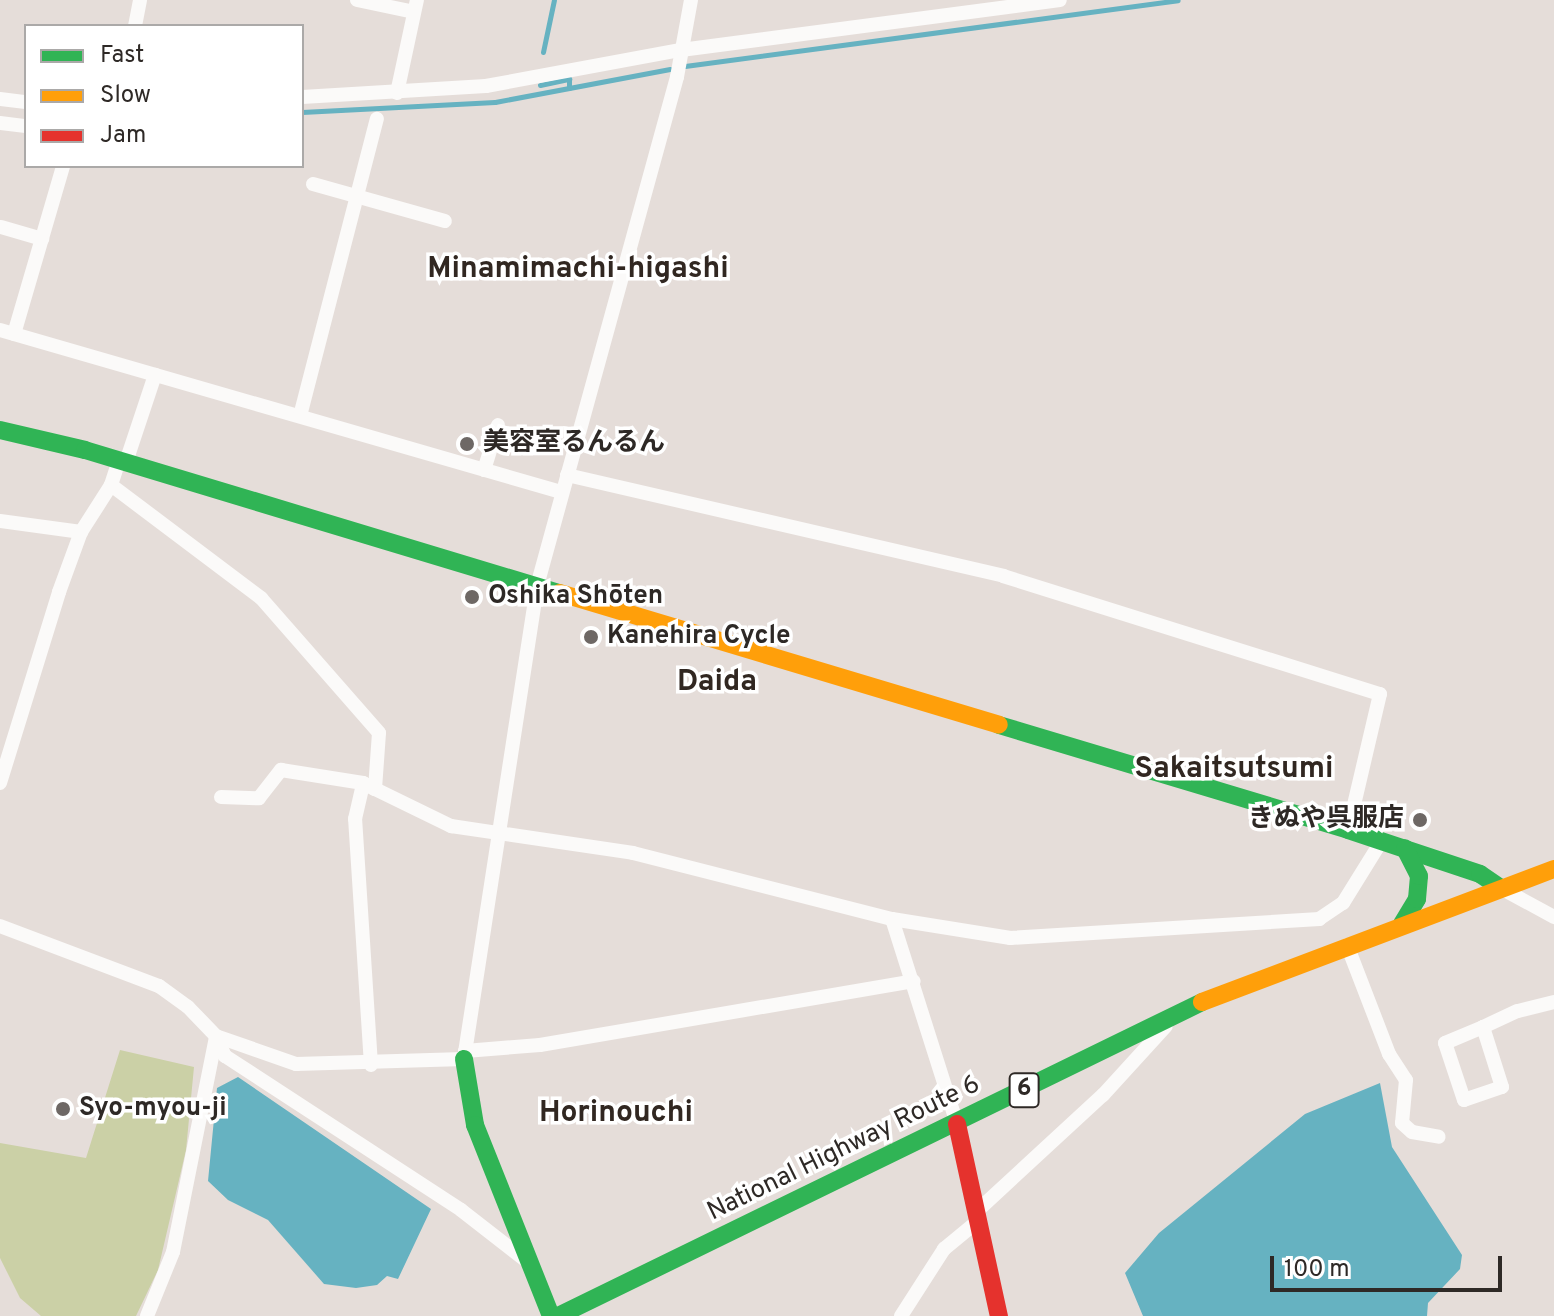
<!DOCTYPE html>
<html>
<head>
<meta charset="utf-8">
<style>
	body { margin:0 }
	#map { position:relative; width:1554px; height:1316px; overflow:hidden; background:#e5ddd9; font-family:Overpass,"Noto Sans JP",sans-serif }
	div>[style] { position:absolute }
	.green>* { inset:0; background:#cbd0a6 }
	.water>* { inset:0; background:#66b2c1 }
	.stream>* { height:5px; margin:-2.5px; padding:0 2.5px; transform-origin:2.5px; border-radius:2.5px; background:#66b2c1 }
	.street>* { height:14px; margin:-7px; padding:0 7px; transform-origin:7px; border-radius:7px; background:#fbfaf9 }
	.fast>* { height:18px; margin:-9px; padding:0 9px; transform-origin:9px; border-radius:9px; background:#30b455 }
	.slow>* { height:18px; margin:-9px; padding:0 9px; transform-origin:9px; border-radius:9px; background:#ff9f0a }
	.jam>* { height:18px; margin:-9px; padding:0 9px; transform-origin:9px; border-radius:9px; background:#e5322d }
	.dots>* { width:22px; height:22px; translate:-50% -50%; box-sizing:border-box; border:4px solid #fff; border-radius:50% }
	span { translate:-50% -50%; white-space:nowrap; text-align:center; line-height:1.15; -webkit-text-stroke:7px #fff; paint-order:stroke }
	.shield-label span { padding:2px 6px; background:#fff; border:2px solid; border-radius:6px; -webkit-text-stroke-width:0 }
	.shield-label { font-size:24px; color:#2e2926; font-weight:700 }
	.poi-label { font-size:26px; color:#2e2926; font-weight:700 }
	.left { translate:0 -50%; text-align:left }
	.right { translate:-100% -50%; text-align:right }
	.street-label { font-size:26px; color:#2e2926 }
	.quarter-label { font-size:30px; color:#312721; font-weight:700 }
	.legend { position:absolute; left:24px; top:24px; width:280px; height:144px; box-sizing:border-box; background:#fff; border:2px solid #aba9a8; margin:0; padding:10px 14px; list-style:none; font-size:24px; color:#2e2926 }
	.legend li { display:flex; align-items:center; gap:16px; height:40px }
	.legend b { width:40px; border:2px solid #aba9a8 }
	.scale { position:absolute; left:1270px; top:1256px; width:232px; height:36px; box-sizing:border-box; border:4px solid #2e2926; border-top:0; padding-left:10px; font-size:24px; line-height:28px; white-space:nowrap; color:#2e2926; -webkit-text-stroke:6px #fff; paint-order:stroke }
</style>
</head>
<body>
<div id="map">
	<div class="green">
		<div style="clip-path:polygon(120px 1050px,194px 1067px,186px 1150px,158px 1270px,136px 1316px,41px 1316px,20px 1298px,0 1258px,0 1143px,86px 1158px)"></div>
	</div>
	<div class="water">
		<div style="clip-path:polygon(238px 1077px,431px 1209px,398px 1279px,387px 1276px,377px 1285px,356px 1288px,324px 1284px,268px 1220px,228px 1200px,208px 1181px,217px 1088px)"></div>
		<div style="clip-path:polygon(1380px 1083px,1392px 1147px,1462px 1255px,1460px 1269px,1428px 1303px,1427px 1316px,1143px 1316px,1125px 1273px,1159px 1233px,1305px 1114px)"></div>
	</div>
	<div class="stream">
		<div style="left:543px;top:52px;width:53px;rotate:-78.1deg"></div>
		<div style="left:685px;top:66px;width:497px;rotate:-7.6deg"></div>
		<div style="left:540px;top:85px;width:30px;rotate:-12deg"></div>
		<div style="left:569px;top:79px;width:9px;rotate:90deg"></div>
		<div style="left:302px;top:112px;width:193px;rotate:-3deg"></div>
		<div style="left:495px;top:102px;width:178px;rotate:-10.7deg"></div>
	</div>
	<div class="street">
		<div style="left:357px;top:0;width:58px;rotate:11.9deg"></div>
		<div style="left:135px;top:26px;width:26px;rotate:-79deg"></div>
		<div style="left:397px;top:93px;width:95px;rotate:-77.9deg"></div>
		<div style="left:302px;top:97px;width:184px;rotate:-3.4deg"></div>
		<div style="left:486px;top:86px;width:198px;rotate:-10.5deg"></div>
		<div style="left:681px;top:50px;width:382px;rotate:-7.5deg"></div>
		<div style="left:0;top:99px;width:26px;rotate:7deg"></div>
		<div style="left:0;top:123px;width:26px;rotate:7deg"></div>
		<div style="left:313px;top:184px;width:137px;rotate:15.7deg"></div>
		<div style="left:1px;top:227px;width:43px;rotate:16.3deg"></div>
		<div style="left:0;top:330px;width:584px;rotate:16.11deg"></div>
		<div style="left:14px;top:334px;width:175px;rotate:-73.7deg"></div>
		<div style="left:300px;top:416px;width:307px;rotate:-75.5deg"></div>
		<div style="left:126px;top:462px;width:92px;rotate:-71.6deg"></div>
		<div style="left:484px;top:470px;width:47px;rotate:-72.7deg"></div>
		<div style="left:567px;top:475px;width:448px;rotate:13deg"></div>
		<div style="left:1003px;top:576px;width:395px;rotate:17.4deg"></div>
		<div style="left:1380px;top:694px;width:140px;rotate:103.2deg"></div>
		<div style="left:111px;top:485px;width:188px;rotate:37deg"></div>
		<div style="left:261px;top:598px;width:179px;rotate:48.8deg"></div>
		<div style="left:379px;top:733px;width:56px;rotate:94.1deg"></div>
		<div style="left:375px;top:789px;width:85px;rotate:26deg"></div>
		<div style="left:451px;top:826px;width:184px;rotate:8.4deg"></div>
		<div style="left:633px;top:853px;width:267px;rotate:14.3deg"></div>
		<div style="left:892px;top:919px;width:120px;rotate:9.1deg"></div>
		<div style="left:1010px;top:938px;width:310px;rotate:-3.5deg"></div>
		<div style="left:1319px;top:919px;width:29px;rotate:-34deg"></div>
		<div style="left:1343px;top:903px;width:74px;rotate:-58.2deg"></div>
		<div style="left:0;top:521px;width:82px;rotate:7.7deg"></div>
		<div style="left:0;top:783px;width:200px;rotate:-72.8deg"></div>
		<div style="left:59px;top:592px;width:64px;rotate:-69.9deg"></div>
		<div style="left:81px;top:532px;width:56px;rotate:-57.4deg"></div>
		<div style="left:111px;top:485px;width:26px;rotate:-72deg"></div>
		<div style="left:221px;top:797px;width:38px;rotate:2deg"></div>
		<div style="left:259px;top:798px;width:36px;rotate:-52deg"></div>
		<div style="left:281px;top:770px;width:83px;rotate:9deg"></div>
		<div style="left:1499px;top:887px;width:63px;rotate:28.6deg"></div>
		<div style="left:892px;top:919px;width:215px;rotate:72.4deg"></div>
		<div style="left:0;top:926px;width:170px;rotate:20.7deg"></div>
		<div style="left:159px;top:986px;width:36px;rotate:36deg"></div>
		<div style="left:188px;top:1007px;width:40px;rotate:46deg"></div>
		<div style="left:216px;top:1036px;width:22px;rotate:66deg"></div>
		<div style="left:225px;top:1056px;width:282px;rotate:33.1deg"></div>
		<div style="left:461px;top:1210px;width:86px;rotate:37.9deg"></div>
		<div style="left:1347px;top:945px;width:117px;rotate:68.9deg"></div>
		<div style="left:1389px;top:1054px;width:31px;rotate:57deg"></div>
		<div style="left:1406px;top:1080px;width:43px;rotate:95.3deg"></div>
		<div style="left:1402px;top:1123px;width:13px;rotate:42deg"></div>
		<div style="left:1412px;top:1132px;width:27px;rotate:10deg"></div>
		<div style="left:1483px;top:1027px;width:63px;rotate:72.4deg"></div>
		<div style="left:1502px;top:1087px;width:40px;rotate:161.1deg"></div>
		<div style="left:1464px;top:1100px;width:60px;rotate:-108.4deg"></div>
		<div style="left:1445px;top:1043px;width:41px;rotate:-22.8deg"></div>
		<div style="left:1483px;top:1027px;width:38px;rotate:-25deg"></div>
		<div style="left:1518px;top:1011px;width:37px;rotate:-14deg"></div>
		<div style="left:216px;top:1036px;width:85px;rotate:19.3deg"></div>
		<div style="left:296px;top:1064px;width:168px;rotate:-1.7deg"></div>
		<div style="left:464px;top:1059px;width:479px;rotate:-81.2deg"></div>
		<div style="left:537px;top:586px;width:528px;rotate:-74.62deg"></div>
		<div style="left:677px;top:77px;width:78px;rotate:-79.7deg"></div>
		<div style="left:465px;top:1051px;width:75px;rotate:-4.6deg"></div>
		<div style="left:540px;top:1045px;width:379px;rotate:-9.7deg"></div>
		<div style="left:371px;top:1065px;width:247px;rotate:-93.7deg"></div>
		<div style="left:355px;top:819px;width:37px;rotate:-77deg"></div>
		<div style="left:363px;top:783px;width:13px;rotate:27deg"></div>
		<div style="left:976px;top:1212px;width:173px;rotate:-42.7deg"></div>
		<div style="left:1103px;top:1095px;width:93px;rotate:-47.6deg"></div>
		<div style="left:147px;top:1316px;width:69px;rotate:-67.9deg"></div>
		<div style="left:173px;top:1252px;width:220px;rotate:-78.7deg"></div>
		<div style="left:901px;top:1316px;width:80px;rotate:-57.3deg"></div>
		<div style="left:944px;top:1249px;width:44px;rotate:-39.5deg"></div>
	</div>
	<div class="fast">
		<div style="left:0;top:430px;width:87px;rotate:13.2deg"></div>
		<div style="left:85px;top:450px;width:496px;rotate:16.8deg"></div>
		<div style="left:999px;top:725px;width:364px;rotate:16.7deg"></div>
		<div style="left:1348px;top:830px;width:139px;rotate:18.4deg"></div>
		<div style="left:1480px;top:874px;width:23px;rotate:34deg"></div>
		<div style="left:1402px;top:924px;width:29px;rotate:-59deg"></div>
		<div style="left:1417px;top:899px;width:23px;rotate:-85deg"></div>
		<div style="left:1419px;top:876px;width:31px;rotate:-117deg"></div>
		<div style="left:464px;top:1059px;width:67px;rotate:80.5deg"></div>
		<div style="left:475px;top:1125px;width:206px;rotate:68.3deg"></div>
		<div style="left:558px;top:1316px;width:716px;rotate:-25.99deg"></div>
	</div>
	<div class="slow">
		<div style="left:560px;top:593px;width:458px;rotate:16.7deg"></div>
		<div style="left:1202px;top:1002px;width:376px;rotate:-20.7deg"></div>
	</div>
	<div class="jam">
		<div style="left:957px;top:1124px;width:197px;rotate:77.7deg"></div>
	</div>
	<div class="dots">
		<div style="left:467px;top:444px;background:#6e6865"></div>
		<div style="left:472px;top:597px;background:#6e6865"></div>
		<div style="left:591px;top:637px;background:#6e6865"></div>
		<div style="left:1420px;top:820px;background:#6e6865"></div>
		<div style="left:63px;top:1109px;background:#6e6865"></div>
	</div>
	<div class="shield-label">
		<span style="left:1024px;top:1090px">6</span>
	</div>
	<div class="poi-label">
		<span class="left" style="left:483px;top:444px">美容室るんるん</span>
		<span class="left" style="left:488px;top:597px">Oshika Shōten</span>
		<span class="left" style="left:607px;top:637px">Kanehira Cycle</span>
		<span class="right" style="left:1404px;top:820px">きぬや呉服店</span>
		<span class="left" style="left:79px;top:1109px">Syo-myou-ji</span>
	</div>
	<div class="street-label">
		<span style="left:844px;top:1149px;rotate:-26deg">National Highway Route 6</span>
	</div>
	<div class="quarter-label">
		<span style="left:578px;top:270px">Minamimachi-higashi</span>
		<span style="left:717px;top:683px">Daida</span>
		<span style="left:1234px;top:770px">Sakaitsutsumi</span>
		<span style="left:616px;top:1114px">Horinouchi</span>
	</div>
	<ul class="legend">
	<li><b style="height:10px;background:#30b455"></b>Fast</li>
	<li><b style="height:10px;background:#ff9f0a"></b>Slow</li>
	<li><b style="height:10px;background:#e5322d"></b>Jam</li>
	</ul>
	<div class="scale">100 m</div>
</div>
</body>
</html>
